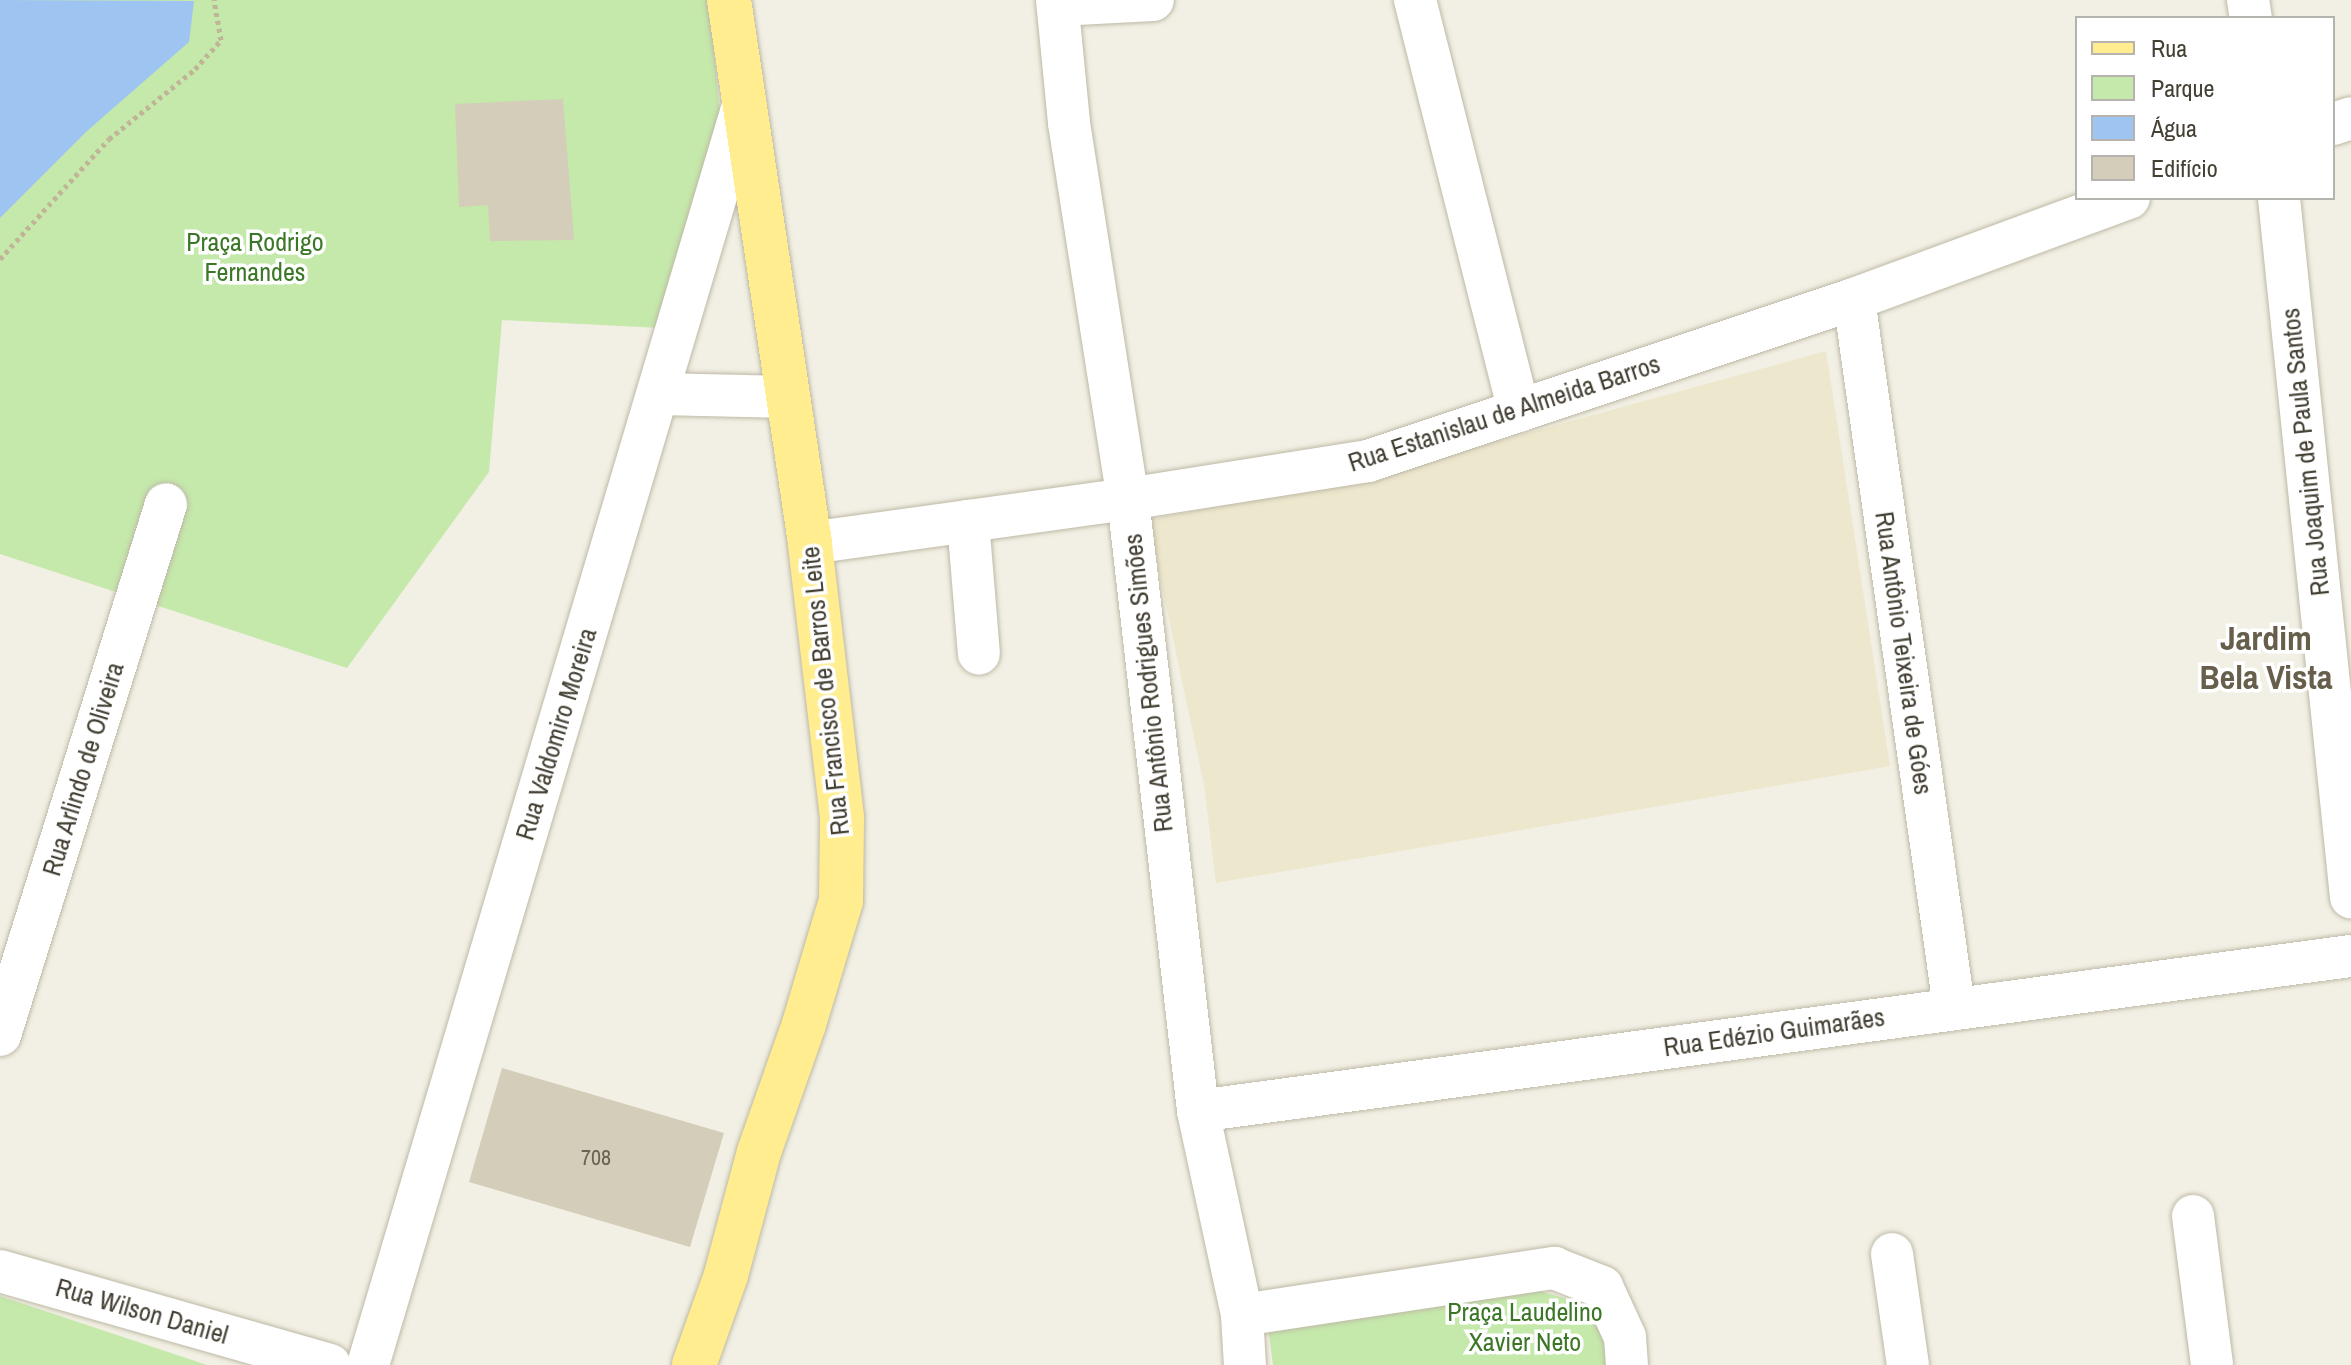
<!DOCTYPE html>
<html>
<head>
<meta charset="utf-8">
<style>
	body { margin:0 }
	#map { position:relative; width:2351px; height:1365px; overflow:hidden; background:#f2f0e4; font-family:"Archivo Narrow",sans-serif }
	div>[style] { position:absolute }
	.education>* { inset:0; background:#ece7cd }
	.green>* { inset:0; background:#c5e8ab }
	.water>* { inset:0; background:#9ec5f1 }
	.building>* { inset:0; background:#d4cdb9 }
	.path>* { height:5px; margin-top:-2.5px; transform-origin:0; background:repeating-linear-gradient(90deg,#c0b697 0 4px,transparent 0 8px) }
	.roads { filter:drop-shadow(0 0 2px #beb9a6) drop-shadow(0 0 2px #beb9a6) }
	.minor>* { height:42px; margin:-21px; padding:0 21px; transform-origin:21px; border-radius:21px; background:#fff }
	.major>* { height:44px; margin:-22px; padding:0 22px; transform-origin:22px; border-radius:22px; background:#ffed90 }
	span { translate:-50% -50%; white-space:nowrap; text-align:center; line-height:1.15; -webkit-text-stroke:7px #fff; paint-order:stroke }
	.number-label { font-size:22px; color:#686355 }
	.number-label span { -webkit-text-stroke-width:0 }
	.park-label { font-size:26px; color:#3b7726 }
	.street-label { font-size:26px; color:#444034 }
	.district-label { font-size:34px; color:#675f4b; font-weight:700 }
	.legend { position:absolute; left:2075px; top:16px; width:260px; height:184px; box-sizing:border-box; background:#fff; border:2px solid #b4b3ae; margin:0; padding:10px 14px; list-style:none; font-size:24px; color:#444034 }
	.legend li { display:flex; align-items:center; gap:16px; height:40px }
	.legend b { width:40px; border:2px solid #b4b3ae }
</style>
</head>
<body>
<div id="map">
	<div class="education">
		<div style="clip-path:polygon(1826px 351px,1890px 766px,1216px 883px,1204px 785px,1148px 520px,1367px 477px)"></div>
	</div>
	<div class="green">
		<div style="clip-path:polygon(0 0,709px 0,720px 112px,660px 328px,502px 320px,489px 472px,347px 668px,0 554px)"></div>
		<div style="clip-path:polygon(1522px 1286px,1599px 1308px,1609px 1365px,1273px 1365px,1268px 1327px)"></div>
		<div style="clip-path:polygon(0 1296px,207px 1365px,0 1365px)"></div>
	</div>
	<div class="water">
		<div style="clip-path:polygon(0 0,194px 1px,189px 42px,87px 131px,0 218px)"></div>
	</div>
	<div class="building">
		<div style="clip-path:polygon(563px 99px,574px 240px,490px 241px,488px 205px,459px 207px,455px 104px)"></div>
		<div style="clip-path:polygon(502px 1068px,724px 1133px,690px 1247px,469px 1182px)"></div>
	</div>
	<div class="path">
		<div style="left:0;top:259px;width:162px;rotate:-47.8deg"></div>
		<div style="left:109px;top:139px;width:111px;rotate:-39.1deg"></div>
		<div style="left:195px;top:69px;width:39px;rotate:-48deg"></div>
		<div style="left:221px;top:40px;width:41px;rotate:-99.9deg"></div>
	</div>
	<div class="roads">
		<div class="minor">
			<div style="left:1057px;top:0;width:124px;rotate:84.4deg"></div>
			<div style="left:1069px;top:123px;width:381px;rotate:81.1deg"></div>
			<div style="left:1128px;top:499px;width:616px;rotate:83.47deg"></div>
			<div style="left:1198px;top:1111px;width:209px;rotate:77.8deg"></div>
			<div style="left:1242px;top:1315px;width:50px;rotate:86.6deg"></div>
			<div style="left:1415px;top:0;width:424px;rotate:75.8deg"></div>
			<div style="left:2248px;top:0;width:18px;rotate:81deg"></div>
			<div style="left:1058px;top:5px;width:95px;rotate:-3deg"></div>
			<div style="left:2333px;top:124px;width:19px;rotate:-18deg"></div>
			<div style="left:2279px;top:198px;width:703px;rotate:84.12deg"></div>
			<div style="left:1854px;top:299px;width:715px;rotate:81.96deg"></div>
			<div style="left:658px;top:394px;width:131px;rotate:1.3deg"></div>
			<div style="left:968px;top:521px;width:133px;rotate:85.3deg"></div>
			<div style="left:810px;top:543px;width:321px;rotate:-7.9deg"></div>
			<div style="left:1128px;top:499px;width:243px;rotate:-9deg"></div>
			<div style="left:1368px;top:461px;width:512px;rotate:-18.43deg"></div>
			<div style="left:1854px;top:299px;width:293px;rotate:-20.2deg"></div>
			<div style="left:0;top:1035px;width:556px;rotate:-72.64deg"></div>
			<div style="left:1198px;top:1111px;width:1163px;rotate:-7.66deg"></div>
			<div style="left:2193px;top:1216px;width:150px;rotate:82.7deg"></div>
			<div style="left:1892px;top:1254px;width:112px;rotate:81.8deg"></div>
			<div style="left:0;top:1271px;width:343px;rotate:15.9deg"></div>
			<div style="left:1242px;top:1315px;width:316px;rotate:-8.6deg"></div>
			<div style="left:1554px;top:1268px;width:52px;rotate:21.6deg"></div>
			<div style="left:1602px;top:1287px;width:55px;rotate:65.3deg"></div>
			<div style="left:1625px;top:1337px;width:28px;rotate:86deg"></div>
			<div style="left:368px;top:1365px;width:1318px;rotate:-73.42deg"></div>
		</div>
		<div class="major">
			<div style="left:694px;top:1365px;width:96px;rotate:-70.4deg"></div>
			<div style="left:726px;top:1275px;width:127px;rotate:-75deg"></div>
			<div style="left:759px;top:1152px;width:136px;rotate:-70.6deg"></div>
			<div style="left:804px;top:1024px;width:128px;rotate:-73.3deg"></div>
			<div style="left:841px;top:901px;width:84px;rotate:-89.3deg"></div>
			<div style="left:842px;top:817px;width:276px;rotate:-96.7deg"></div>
			<div style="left:810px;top:543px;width:549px;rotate:-98.48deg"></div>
		</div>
	</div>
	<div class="number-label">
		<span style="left:596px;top:1158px">708</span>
	</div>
	<div class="park-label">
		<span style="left:255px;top:257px">Praça Rodrigo<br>Fernandes</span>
		<span style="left:1525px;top:1327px">Praça Laudelino<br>Xavier Neto</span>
	</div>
	<div class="street-label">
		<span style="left:1504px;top:413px;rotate:-18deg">Rua Estanislau de Almeida Barros</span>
		<span style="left:2305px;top:452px;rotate:-96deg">Rua Joaquim de Paula Santos</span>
		<span style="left:1904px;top:653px;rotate:82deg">Rua Antônio Teixeira de Góes</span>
		<span style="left:1148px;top:683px;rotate:-96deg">Rua Antônio Rodrigues Simões</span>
		<span style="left:825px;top:691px;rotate:-96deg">Rua Francisco de Barros Leite</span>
		<span style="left:556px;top:734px;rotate:-73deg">Rua Valdomiro Moreira</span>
		<span style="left:83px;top:769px;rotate:-73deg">Rua Arlindo de Oliveira</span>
		<span style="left:1774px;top:1032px;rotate:-8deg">Rua Edézio Guimarães</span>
		<span style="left:142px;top:1311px;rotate:16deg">Rua Wilson Daniel</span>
	</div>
	<div class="district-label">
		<span style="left:2266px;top:658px">Jardim<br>Bela Vista</span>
	</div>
	<ul class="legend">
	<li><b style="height:10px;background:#ffed90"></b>Rua</li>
	<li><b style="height:22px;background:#c5e8ab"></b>Parque</li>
	<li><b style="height:22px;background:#9ec5f1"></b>Água</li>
	<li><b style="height:22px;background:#d4cdb9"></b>Edifício</li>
	</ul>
</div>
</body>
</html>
